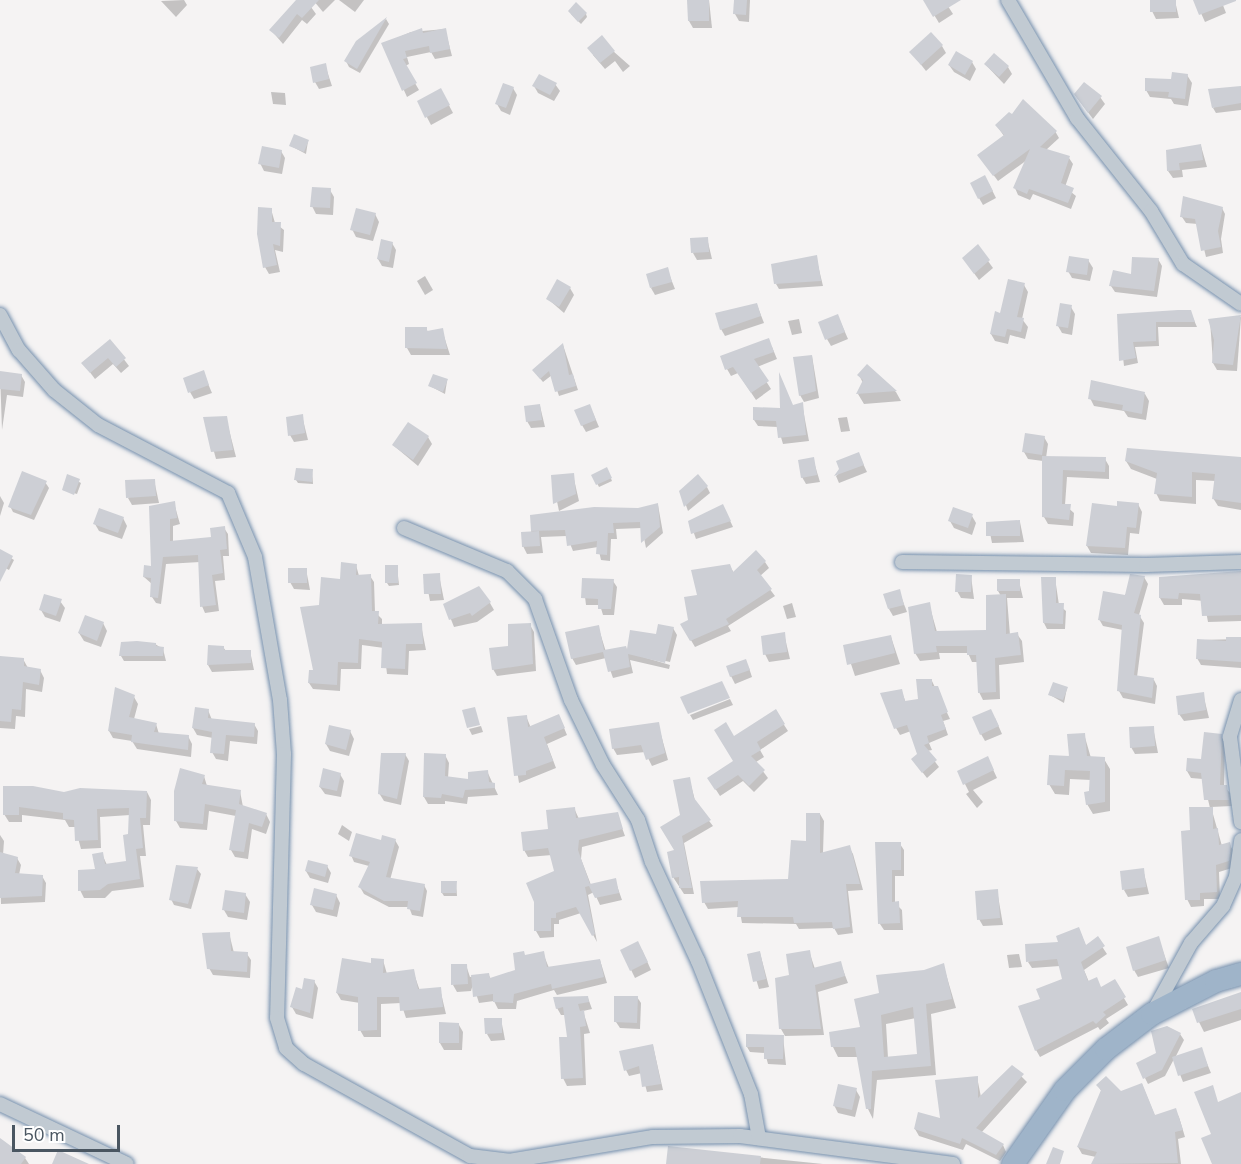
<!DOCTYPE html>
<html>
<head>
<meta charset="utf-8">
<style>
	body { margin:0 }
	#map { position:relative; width:1241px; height:1164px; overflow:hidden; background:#f5f3f3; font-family:"Nunito Sans",sans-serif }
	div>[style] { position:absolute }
	.shadow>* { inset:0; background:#0003 }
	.building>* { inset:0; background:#cdcfd5 }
	.roads { filter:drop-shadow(0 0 2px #7690ad) drop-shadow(0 0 2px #7690ad) }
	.minor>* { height:14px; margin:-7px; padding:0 7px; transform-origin:7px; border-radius:7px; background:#c1cad2 }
	.trunk>* { height:22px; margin:-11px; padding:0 11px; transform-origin:11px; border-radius:11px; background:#9fb4c9 }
	span { translate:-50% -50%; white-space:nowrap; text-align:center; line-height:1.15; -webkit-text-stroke:6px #fff; paint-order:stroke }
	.scale { position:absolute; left:12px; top:1125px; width:108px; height:27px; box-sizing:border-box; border:3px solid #4a5661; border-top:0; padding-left:8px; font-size:18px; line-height:21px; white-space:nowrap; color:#4a5661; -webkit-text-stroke:4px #fff; paint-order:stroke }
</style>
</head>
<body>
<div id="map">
	<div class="shadow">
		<div style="clip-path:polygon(184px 0,187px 5px,176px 17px,161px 1px)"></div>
		<div style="clip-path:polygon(298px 0,306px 0,316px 14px,307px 24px,302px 20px,283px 44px,271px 30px)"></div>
		<div style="clip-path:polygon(313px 0,335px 0,323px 12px)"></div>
		<div style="clip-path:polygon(339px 0,364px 0,355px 12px)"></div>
		<div style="clip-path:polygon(689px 0,709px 0,712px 28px,693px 28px,689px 21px)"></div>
		<div style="clip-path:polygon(736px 0,750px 0,749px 22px,739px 21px,735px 14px)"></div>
		<div style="clip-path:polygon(932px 0,944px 0,953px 14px,939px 23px,927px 3px)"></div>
		<div style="clip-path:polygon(1195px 0,1221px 0,1226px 13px,1205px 22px)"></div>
		<div style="clip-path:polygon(1175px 1px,1179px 18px,1156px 19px,1152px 11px)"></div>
		<div style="clip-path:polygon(571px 14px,586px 14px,587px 17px,581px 24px)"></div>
		<div style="clip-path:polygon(386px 19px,389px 24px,360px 73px,349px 67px,346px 61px,357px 42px)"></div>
		<div style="clip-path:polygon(445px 29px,452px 56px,435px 59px,431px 52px,407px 57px,409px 64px,405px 66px,419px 90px,407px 97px,383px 44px,411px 32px)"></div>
		<div style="clip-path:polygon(942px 46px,946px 53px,926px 71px,911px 52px)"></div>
		<div style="clip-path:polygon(613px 51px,630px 66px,623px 72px,615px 61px,605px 69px,593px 55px)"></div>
		<div style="clip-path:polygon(972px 62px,976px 69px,970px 81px,954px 72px,949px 65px)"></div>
		<div style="clip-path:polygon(985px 64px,1008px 67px,1012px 74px,1004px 84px)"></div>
		<div style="clip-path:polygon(325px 65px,332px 86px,319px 89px,315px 82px)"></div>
		<div style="clip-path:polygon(1187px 75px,1192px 83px,1188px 106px,1174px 104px,1171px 99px,1150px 97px,1146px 90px)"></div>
		<div style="clip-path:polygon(555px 84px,560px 91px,554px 101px,538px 93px,534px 86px)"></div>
		<div style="clip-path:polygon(513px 88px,517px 95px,510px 115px,501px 111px,497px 104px)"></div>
		<div style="clip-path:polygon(1241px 88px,1241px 110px,1216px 113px,1213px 108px)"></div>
		<div style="clip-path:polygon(441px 90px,453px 113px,431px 125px,419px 102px)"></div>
		<div style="clip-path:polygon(271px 92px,285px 93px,286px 105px,273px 104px)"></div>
		<div style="clip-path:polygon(1075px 95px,1100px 97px,1105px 104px,1093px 119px)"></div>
		<div style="clip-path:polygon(997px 126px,1055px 131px,1059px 138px,1046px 150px,1069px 158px,1073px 164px,1065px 187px,1076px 196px,1071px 209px,1033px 194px,1030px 200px,1018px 195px,1015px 188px,1027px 160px,998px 181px,983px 161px,1004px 136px)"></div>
		<div style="clip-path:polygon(308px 141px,306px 154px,291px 146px)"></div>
		<div style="clip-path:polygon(1201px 146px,1207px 167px,1182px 170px,1183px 177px,1173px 178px,1168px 171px)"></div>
		<div style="clip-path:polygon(281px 151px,285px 158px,282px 174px,264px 171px,260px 163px)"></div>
		<div style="clip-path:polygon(989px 184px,996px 198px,983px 205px,979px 198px)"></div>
		<div style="clip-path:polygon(330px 190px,334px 197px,333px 215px,316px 214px,312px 206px)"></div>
		<div style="clip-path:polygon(1184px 198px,1222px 208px,1225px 214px,1221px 239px,1223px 253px,1206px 257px,1198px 224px,1186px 223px,1182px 217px)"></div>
		<div style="clip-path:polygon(271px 209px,275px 223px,284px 230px,283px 252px,275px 250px,280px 272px,269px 274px,265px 267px)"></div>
		<div style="clip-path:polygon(375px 214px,379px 222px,373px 241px,356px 237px,352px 229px)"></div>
		<div style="clip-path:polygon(707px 238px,712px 259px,697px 260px,693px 253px)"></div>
		<div style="clip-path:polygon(392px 243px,396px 250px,393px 268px,382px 266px,378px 259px)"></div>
		<div style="clip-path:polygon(978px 247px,993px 268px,979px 280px,968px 265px)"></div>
		<div style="clip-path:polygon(816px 257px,823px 286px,779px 289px,776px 284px)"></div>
		<div style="clip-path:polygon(1158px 259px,1162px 266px,1157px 297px,1115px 292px,1111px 286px,1114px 272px,1133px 276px)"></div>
		<div style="clip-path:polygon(1088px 260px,1093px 268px,1090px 281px,1072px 278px,1068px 271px)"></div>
		<div style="clip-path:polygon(667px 269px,675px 289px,655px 295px,651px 288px)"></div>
		<div style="clip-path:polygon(425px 276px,433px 290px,425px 295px,417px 281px)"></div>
		<div style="clip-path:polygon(1024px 285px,1028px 292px,1022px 319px,1028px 327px,1025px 339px,1010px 335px,1008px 344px,995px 341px,991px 334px)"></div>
		<div style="clip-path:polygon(570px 288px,574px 295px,564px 313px,548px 299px)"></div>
		<div style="clip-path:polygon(757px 305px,764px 323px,725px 336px,721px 329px)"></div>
		<div style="clip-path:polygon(1071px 307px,1075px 314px,1072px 335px,1062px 333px,1058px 326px)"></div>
		<div style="clip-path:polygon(1190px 311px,1197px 327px,1158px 327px,1159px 346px,1135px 347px,1138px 363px,1124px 366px,1118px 315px)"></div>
		<div style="clip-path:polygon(1241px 317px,1237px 371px,1217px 370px,1213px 363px,1210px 320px)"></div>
		<div style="clip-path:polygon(799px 319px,802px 333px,792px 335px,788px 321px)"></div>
		<div style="clip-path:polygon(841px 323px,848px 339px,831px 346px,827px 339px)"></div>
		<div style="clip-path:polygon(426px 328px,428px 332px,442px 330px,450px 355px,411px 355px,407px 348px)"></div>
		<div style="clip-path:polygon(110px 341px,129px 366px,121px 373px,113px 364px,95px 379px,83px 363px)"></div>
		<div style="clip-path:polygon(563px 345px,578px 390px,559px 396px,552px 375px,543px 382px,537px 375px)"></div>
		<div style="clip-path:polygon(772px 347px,777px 359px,757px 367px,771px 389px,756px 400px,738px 373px,731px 376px,727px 369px)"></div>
		<div style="clip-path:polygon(812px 356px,819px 398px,804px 402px,800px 395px)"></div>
		<div style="clip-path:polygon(867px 366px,896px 392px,901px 401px,864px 404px,858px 394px,863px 383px,859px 375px)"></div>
		<div style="clip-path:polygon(203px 372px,212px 393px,194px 399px,190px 392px)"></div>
		<div style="clip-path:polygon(0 373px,21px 375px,25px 382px,23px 397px,7px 395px,2px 430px)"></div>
		<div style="clip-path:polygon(447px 381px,445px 394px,430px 386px)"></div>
		<div style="clip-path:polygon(1145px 394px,1149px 401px,1146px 420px,1128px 417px,1124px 411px,1094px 406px,1090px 398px)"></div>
		<div style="clip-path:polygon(802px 404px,809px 441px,783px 444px,778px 427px,758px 426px,754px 420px)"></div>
		<div style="clip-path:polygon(540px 406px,545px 427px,531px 428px,527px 421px)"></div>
		<div style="clip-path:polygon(593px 413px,599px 427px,586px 432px,582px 425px)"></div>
		<div style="clip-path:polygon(302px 416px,308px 440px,294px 442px,290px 435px)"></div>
		<div style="clip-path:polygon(847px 417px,850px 431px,841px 432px,838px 418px)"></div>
		<div style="clip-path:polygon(226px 418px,236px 457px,216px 459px,205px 419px)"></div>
		<div style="clip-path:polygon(428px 437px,432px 444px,418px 466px,393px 445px)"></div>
		<div style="clip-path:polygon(1044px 437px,1048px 444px,1046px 458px,1105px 459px,1109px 466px,1109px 479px,1067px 477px,1065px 505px,1074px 513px,1073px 526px,1048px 524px,1044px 517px,1043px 461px,1028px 459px,1024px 452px)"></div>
		<div style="clip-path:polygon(859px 455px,867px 472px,839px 483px,836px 476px)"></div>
		<div style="clip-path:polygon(813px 459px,820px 482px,806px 484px,802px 477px)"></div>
		<div style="clip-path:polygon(1126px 461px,1241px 461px,1241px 510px,1218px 506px,1213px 498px,1216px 481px,1196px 480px,1196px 504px,1160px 501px,1156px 493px,1157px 479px,1131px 469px)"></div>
		<div style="clip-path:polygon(607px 469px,612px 481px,599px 487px,593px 475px)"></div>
		<div style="clip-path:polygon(312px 471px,313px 484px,298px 483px,296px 480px)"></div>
		<div style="clip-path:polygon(573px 475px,579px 501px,559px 511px,552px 477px)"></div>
		<div style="clip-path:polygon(68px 476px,81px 483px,77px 494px,63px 490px)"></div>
		<div style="clip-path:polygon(154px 480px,159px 503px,132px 505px,128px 498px)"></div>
		<div style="clip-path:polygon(45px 482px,49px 488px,34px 520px,13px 512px,10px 506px)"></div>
		<div style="clip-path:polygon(707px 487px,710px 493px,688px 511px,681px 491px)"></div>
		<div style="clip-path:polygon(0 496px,4px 503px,0 516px)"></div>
		<div style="clip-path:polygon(174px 503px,180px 524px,173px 526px,173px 542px,212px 538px,224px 528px,228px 534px,229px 556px,223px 556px,225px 580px,215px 581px,219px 611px,205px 613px,202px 606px,200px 562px,166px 564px,161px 604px,156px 603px,152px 597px,152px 584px,144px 577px,152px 568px)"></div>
		<div style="clip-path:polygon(1138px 504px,1142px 512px,1139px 534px,1130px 533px,1128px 555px,1091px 553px,1087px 546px,1118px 508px)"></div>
		<div style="clip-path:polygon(658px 505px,663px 533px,646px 548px,642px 528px,616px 529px,617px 539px,611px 539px,610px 561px,601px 560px,598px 547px,573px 551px,567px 536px,541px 537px,543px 553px,527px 554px,523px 546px,532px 530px)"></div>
		<div style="clip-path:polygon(726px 512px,733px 527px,696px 539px,690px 522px)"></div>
		<div style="clip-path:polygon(972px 516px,976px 523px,972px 535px,954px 528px,950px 521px)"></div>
		<div style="clip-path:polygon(123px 518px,127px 526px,122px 539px,99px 531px,95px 524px)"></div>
		<div style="clip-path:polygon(1020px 522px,1024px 542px,992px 543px,988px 523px)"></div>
		<div style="clip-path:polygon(0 551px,14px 560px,9px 570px,0 565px)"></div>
		<div style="clip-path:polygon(765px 562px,769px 568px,760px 576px,775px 596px,728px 626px,731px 631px,695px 647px,682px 625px,690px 621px,729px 565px,734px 573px)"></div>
		<div style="clip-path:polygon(356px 565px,359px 576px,370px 576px,374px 582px,375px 612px,382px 619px,382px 626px,421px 625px,426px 650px,409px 651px,408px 675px,387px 674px,384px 648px,362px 645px,361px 669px,341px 669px,340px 691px,313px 689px,309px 683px,315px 672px,321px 606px)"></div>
		<div style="clip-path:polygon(397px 567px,399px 585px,389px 586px,387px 583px)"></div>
		<div style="clip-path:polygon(306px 569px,310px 590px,294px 589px,290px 582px)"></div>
		<div style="clip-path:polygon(1241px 572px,1241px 621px,1208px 622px,1204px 601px,1182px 599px,1182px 605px,1164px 605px,1160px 598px)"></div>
		<div style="clip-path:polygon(425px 575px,439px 575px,444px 600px,430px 601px)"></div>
		<div style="clip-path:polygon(971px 576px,974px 599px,961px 598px,957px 591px)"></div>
		<div style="clip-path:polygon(1144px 577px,1148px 584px,1139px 615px,1144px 623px,1137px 677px,1154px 680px,1157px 686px,1155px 704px,1123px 698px,1119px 691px,1123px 630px,1103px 626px,1099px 619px)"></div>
		<div style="clip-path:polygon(1055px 578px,1059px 605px,1066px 611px,1065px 629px,1047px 629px,1044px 623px)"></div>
		<div style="clip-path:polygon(583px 580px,613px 581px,617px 587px,614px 615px,603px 615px,600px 605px,586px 605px)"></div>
		<div style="clip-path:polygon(1019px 581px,1023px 598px,1007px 598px,1010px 635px,1017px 634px,1022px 641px,1024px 662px,999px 665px,1000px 699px,983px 700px,979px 692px,978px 662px,972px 662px,968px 653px,939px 653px,940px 659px,920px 661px,915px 653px,929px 604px,937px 632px,988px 632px,1001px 596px,998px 591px)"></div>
		<div style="clip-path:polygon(899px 591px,907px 612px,893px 616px,889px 609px)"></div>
		<div style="clip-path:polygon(60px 601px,65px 608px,60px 622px,45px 617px,41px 610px)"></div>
		<div style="clip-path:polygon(490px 603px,494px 610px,477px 622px,454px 627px,445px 604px)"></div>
		<div style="clip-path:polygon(792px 603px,796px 617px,787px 619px,783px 606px)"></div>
		<div style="clip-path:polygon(103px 623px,107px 631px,101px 647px,84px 641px,79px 633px)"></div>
		<div style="clip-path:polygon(530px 625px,534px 632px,536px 671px,497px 676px,493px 669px)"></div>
		<div style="clip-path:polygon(598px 626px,606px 652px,628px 652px,673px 628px,677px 635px,670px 662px,630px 653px,670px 665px,669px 669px,630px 660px,633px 673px,613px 678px,606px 658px,576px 665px,572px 658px)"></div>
		<div style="clip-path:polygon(784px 634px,790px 659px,769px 662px,765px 654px)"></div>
		<div style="clip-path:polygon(891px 637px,900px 664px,855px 676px,845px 646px)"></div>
		<div style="clip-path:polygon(1241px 639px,1241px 668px,1201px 665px,1197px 658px,1199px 640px)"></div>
		<div style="clip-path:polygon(155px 644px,163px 649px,166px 661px,124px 661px,121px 656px)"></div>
		<div style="clip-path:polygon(223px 647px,226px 651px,250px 651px,254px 670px,212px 672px,208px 665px)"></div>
		<div style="clip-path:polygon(0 657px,23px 659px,28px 668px,40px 670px,44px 678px,42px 692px,26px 689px,25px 717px,16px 716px,15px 729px,0 728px)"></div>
		<div style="clip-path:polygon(749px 668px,752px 677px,735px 684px,731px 676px)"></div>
		<div style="clip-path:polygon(932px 681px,950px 719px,943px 721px,948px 735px,929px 743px,932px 750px,927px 751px,939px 767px,927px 778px,913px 760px,919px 754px,911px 731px,900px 735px,896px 728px,901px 690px,906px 703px,920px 701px)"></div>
		<div style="clip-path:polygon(1067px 688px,1064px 703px,1050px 695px)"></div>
		<div style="clip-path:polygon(1203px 694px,1209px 718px,1184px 721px,1179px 714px)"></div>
		<div style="clip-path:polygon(134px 697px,138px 704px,134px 719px,156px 724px,159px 734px,188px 736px,192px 744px,191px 757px,137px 749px,132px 741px,113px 738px,109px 731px)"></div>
		<div style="clip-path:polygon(730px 699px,733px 705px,693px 720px,690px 715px)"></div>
		<div style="clip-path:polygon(208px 710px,212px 720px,254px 724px,258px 731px,257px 744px,230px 741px,228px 761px,216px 759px,212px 752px,213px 738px,197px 735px,193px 728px)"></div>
		<div style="clip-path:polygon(775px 711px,788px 731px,760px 750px,764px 757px,756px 762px,768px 778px,754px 792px,743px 781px,720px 796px,709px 779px,734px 762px,734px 738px)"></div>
		<div style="clip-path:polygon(526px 716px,531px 728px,562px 723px,567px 735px,547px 744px,556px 768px,519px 783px,509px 718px)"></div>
		<div style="clip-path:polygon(995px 718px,1002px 734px,985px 741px,981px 734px)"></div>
		<div style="clip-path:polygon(658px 724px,668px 760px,652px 766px,645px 752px,617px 755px,613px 748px)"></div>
		<div style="clip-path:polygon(481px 726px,483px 732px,472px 735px,469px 729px)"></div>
		<div style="clip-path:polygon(1153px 727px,1158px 753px,1135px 754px,1131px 747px)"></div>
		<div style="clip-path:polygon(350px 731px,354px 739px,349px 756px,330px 751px,326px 744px)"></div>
		<div style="clip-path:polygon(1084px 734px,1091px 758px,1104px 759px,1110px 769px,1110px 811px,1093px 814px,1087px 804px,1091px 780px,1070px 779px,1069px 795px,1055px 794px,1049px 784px)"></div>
		<div style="clip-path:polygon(1221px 735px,1225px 742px,1224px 786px,1230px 793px,1232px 806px,1211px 807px,1222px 846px,1229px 844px,1233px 850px,1232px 868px,1219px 872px,1220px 899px,1204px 899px,1204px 906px,1191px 907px,1187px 899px,1191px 832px,1210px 808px,1203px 779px,1191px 778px,1187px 771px,1189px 759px,1202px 761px)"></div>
		<div style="clip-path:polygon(405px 754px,409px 761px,401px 805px,384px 801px,379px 793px)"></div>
		<div style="clip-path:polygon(445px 755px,449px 763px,448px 778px,470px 781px,487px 771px,498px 795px,468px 797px,467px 804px,445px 801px,445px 804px,428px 804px,424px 797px)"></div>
		<div style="clip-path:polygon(991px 765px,997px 778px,973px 790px,983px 802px,977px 808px,966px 794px,969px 792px,959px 772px)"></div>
		<div style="clip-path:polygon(340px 774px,344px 781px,341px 797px,325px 794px,320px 787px)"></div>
		<div style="clip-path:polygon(204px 776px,207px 786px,240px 791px,243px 807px,266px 814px,270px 822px,266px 834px,252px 829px,248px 859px,235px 857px,231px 850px,236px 816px,209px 811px,207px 830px,180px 828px,176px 821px)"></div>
		<div style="clip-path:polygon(689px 778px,696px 804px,713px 826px,684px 843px,694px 894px,684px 894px,673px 877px)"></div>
		<div style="clip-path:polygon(4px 787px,64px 793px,147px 792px,151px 800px,150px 825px,143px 825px,146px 856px,140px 856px,144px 887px,112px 891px,105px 898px,84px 898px,80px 890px,97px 871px,102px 854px,107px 865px,128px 862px,130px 815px,100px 817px,101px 848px,81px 849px,75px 827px,69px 827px,65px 820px,22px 815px,22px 822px,9px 822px,4px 814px)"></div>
		<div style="clip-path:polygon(574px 808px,579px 819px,617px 814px,625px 836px,582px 847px,581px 859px,591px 885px,615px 880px,622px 900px,600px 905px,594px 892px,588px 895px,597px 942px,581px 913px,559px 920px,559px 924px,554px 924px,554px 937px,540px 938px,536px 931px,556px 871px,552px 855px,528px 857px,524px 850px)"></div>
		<div style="clip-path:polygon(820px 814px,824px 821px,823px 853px,849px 847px,853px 854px,863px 890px,848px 891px,853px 933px,838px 935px,834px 928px,799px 929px,796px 924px,742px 923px,739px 907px,708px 909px,704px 902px,789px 880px)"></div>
		<div style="clip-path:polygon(342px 825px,352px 832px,349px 841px,338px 834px)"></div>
		<div style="clip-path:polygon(0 835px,4px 841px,3px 855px,0 855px)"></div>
		<div style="clip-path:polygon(395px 840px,399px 847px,390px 880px,424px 885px,427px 891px,423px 917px,412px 915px,409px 907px,389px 907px,364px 894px,360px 887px,369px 866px,354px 862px,351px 855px)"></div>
		<div style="clip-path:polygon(876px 844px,900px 844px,904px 850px,904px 876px,895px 876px,895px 903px,902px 910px,903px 930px,884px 930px,880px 924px)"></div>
		<div style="clip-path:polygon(17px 858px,21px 865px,19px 875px,42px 876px,46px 883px,45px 902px,1px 904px,0 875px)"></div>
		<div style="clip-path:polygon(327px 866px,331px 873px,328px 883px,310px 878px,306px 871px)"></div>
		<div style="clip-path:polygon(197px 869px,201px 874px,191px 909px,174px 905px,171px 899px)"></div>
		<div style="clip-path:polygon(1143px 869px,1149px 894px,1128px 897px,1124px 890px)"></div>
		<div style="clip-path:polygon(456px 883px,457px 896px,444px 896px,442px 893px)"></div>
		<div style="clip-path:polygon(997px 890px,1003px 925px,983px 926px,979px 919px)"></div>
		<div style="clip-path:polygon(245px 894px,250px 902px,247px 920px,228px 917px,224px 910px)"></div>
		<div style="clip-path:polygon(336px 895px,340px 903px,337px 917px,316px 912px,312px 905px)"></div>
		<div style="clip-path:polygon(1079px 929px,1086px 946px,1097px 939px,1107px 954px,1084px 970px,1089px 982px,1101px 989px,1114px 981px,1128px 1005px,1106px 1019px,1109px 1023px,1100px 1030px,1098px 1027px,1040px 1057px,1036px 1050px,1042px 1000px,1063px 980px,1060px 966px,1032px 968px,1028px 962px)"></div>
		<div style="clip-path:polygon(229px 933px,234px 953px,247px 954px,251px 960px,250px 978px,213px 975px,209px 968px)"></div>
		<div style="clip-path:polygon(1158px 938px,1169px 968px,1138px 977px,1134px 970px)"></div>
		<div style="clip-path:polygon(642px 950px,651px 970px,635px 978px,622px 951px)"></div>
		<div style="clip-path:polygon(809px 951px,815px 969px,840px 962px,848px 983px,818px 992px,824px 1035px,785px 1036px,781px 1029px,791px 977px)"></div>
		<div style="clip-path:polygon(543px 953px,549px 968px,600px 960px,607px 983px,557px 995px,554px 990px,517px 1001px,516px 1009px,498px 1009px,494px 1001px,479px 1003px,473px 984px,471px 991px,457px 992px,453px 985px,466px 965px,470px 977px,488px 974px,491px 979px,517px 971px,526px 956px)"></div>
		<div style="clip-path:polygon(760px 953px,769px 987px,759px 989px,749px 955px)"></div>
		<div style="clip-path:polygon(1019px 954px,1022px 967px,1009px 968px,1007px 955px)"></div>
		<div style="clip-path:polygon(383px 960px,387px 974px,413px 971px,420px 991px,440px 989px,446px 1014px,406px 1018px,401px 1003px,381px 1004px,381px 1037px,364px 1037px,360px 1030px,360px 1003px,341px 1000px,337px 993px)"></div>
		<div style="clip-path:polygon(evenodd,943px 964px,956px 1008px,931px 1014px,936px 1075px,877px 1080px,873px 1119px,868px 1109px,858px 1057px,838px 1057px,833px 1047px,862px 1029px,881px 994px,943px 964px,916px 1018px,919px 1056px,888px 1058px,886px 1024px,916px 1018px)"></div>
		<div style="clip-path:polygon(314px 981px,318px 988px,313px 1019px,296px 1014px,292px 1007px)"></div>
		<div style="clip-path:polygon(1241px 993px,1241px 1020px,1204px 1032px,1199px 1022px)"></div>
		<div style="clip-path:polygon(637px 997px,641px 1003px,640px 1029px,620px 1028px,616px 1022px)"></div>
		<div style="clip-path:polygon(588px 998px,592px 1009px,583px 1011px,590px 1033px,584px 1034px,586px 1085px,567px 1086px,563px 1078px,569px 1038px,565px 1015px,561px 1015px,557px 1008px)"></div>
		<div style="clip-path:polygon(501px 1019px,505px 1040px,491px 1041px,487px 1034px)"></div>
		<div style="clip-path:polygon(459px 1025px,463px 1032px,462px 1050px,444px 1050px,440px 1043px)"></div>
		<div style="clip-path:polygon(1180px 1034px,1184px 1040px,1175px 1058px,1201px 1049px,1211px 1073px,1183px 1082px,1174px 1059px,1165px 1076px,1148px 1084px,1145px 1078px,1158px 1054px)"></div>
		<div style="clip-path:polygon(783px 1036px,786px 1065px,768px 1064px,765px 1053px,750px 1052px,747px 1047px)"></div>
		<div style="clip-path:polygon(653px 1046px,663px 1090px,647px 1092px,642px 1073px,629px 1076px,626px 1070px)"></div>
		<div style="clip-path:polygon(1012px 1067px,1027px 1082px,981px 1133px,1003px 1145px,1006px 1152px,1000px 1161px,966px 1144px,963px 1150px,919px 1136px,915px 1129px,942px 1120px,977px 1077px,981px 1097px)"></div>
		<div style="clip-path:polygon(1142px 1084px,1155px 1116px,1175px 1110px,1179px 1117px,1185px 1137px,1178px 1139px,1181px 1164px,1093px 1164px,1096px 1157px,1082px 1154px,1078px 1147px,1102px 1092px,1098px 1086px,1121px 1093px)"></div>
		<div style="clip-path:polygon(856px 1090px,860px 1097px,855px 1117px,838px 1113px,834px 1105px)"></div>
		<div style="clip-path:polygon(0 1139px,25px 1158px,29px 1164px,0 1164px)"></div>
		<div style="clip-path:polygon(669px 1148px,823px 1164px,668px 1164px)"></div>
	</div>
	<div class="building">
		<div style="clip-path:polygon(296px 0,319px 0,302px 18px,297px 14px,279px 38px,269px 30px)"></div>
		<div style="clip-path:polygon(687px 0,709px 0,709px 21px,688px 21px)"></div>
		<div style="clip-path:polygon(734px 0,747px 0,746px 15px,733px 14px)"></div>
		<div style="clip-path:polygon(923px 0,961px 0,933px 17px)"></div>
		<div style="clip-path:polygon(1150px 0,1176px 0,1176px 12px,1150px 12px)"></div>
		<div style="clip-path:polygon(1193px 0,1236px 0,1236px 1px,1199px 15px)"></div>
		<div style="clip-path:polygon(576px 2px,587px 13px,578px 22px,568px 11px)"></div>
		<div style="clip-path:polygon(387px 17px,357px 69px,344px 61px,356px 41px)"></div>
		<div style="clip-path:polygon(422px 28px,423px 33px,446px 28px,450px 49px,430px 53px,429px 46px,405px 51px,407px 58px,403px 59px,417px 83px,402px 91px,381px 43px)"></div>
		<div style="clip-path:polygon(931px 32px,943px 45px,921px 65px,909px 52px)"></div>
		<div style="clip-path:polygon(602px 35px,615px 51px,600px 63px,587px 48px)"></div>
		<div style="clip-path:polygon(956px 51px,973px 61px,965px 75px,948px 65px)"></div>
		<div style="clip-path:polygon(994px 53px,1009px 66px,999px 77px,984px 64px)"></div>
		<div style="clip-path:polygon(326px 63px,329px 79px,313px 83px,310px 67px)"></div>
		<div style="clip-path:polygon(1172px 72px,1188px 74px,1185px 99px,1168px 97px,1169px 92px,1145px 91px,1145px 78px,1171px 79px)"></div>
		<div style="clip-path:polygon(539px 74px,557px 83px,550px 95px,532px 86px)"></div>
		<div style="clip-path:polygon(1084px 82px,1102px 96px,1088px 113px,1074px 94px)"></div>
		<div style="clip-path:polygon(503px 83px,514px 87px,506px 108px,495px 104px)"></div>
		<div style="clip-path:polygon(1241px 86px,1241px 103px,1212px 108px,1208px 89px)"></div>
		<div style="clip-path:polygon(441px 88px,450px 105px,425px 118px,417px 101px)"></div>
		<div style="clip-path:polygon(1023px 99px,1057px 131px,1040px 147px,1070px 156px,1061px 183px,1074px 188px,1068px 203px,1029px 189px,1027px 194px,1013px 188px,1030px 149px,993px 176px,977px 155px,1004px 135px,995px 125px,1009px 112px,1012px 114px)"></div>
		<div style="clip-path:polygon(294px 134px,309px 140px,304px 152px,289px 146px)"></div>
		<div style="clip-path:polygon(1201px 144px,1203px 160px,1179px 163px,1180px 170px,1167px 171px,1166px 150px)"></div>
		<div style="clip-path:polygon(262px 146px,282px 150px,279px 168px,258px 164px)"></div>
		<div style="clip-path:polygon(985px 175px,993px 191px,978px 199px,970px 183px)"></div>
		<div style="clip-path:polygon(312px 187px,331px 188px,330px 208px,310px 207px)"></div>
		<div style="clip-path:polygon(1183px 196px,1223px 207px,1218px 231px,1221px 247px,1201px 251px,1195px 219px,1180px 217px)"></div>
		<div style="clip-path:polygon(258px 207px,272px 208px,272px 222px,281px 222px,280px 246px,273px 244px,277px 265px,263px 268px,257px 234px)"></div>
		<div style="clip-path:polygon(356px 208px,376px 213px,370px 235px,350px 230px)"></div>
		<div style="clip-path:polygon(708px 237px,709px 252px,691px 253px,690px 238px)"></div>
		<div style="clip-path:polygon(381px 239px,393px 242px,389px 262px,377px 259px)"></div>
		<div style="clip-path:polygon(978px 244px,990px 260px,974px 274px,962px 258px)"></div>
		<div style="clip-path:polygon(817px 255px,821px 281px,774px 284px,771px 264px)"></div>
		<div style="clip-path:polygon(1069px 256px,1089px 259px,1087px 275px,1066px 272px)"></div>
		<div style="clip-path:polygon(1132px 257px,1159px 258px,1154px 291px,1109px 286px,1113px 270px,1131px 274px)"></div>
		<div style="clip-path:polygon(668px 267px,672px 282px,650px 288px,646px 274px)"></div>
		<div style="clip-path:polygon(557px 279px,571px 287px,559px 307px,546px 299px)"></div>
		<div style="clip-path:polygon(1008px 279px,1025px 283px,1017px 317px,1024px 318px,1021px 332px,1007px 329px,1005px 337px,990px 334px,995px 311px,1000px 313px)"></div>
		<div style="clip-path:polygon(757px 303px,761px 316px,720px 330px,715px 313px)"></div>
		<div style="clip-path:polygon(1060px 303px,1072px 305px,1068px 328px,1056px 326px)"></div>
		<div style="clip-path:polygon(1178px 310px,1191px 310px,1195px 322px,1156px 322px,1156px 341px,1133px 342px,1136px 358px,1119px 361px,1117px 314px)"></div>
		<div style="clip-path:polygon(838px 314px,845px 332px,825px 340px,818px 322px)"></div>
		<div style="clip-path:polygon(1241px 315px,1233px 365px,1212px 363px,1214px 340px,1208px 319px)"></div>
		<div style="clip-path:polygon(405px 327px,427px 327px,427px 331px,443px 328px,447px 349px,405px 348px)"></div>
		<div style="clip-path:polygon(769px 338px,774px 352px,754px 359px,769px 381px,751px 393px,733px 367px,725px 370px,720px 356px)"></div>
		<div style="clip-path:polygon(110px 339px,126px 358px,116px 367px,108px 358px,90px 373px,81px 363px)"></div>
		<div style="clip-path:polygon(563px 343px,569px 375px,573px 374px,576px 386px,555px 392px,549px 371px,540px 379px,532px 370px)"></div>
		<div style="clip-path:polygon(812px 355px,816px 391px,799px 396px,793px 357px)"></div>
		<div style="clip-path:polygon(867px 364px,897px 391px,856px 394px,863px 380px,857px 375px)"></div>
		<div style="clip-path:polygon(204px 370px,209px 385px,188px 393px,183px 378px)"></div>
		<div style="clip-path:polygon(0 371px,22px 374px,20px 391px,0 389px)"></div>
		<div style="clip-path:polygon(779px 372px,793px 405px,803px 402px,806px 435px,778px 438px,776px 421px,753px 420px,753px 407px,780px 408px)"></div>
		<div style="clip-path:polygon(433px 374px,448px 379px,443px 392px,428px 386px)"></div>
		<div style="clip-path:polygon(1091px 380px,1145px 392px,1142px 414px,1122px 410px,1123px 405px,1088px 399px)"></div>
		<div style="clip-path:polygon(540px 404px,542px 420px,526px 422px,524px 406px)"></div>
		<div style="clip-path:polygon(590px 404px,596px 420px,581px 426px,574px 410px)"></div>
		<div style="clip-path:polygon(303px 414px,305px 433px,288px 436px,286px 417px)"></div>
		<div style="clip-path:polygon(227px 416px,233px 450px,211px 452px,203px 417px)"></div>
		<div style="clip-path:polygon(408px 422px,429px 436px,413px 460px,392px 445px)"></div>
		<div style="clip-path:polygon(1025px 433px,1045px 436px,1042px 455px,1022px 452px)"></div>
		<div style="clip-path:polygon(1127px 448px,1241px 457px,1241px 503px,1212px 499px,1215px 474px,1192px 472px,1192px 497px,1154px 494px,1157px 473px,1125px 461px)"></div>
		<div style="clip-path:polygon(859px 452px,864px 465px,834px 476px,839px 469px,836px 461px)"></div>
		<div style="clip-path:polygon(1042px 456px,1106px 457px,1105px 472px,1063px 470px,1062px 504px,1071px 504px,1069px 520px,1042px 517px)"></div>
		<div style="clip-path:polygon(814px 457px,817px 475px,801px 478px,798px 460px)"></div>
		<div style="clip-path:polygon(607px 467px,612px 478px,596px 485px,591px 475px)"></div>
		<div style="clip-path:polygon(296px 468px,313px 469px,312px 482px,294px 480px)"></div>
		<div style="clip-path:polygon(22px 471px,47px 481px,31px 515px,8px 507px)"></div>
		<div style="clip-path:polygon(574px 473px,576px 494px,553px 504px,551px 475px)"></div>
		<div style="clip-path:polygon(67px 474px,80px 479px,74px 495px,62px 490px)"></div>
		<div style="clip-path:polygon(698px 474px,708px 486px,684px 507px,679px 491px)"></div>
		<div style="clip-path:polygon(155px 479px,156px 496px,126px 498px,125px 480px)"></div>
		<div style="clip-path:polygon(175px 501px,177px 518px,170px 519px,170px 541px,211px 537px,210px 528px,225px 526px,227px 549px,220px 550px,223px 573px,212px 575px,216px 605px,200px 607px,198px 555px,163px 557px,158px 598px,150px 597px,151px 578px,143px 577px,144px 565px,151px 566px,149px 506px)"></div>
		<div style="clip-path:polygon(1117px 501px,1139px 503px,1136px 528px,1127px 527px,1125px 548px,1086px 546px,1092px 503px,1117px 506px)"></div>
		<div style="clip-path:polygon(658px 503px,660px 527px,641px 543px,640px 522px,613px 523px,614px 533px,608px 533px,607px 555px,596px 554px,597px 541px,567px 546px,565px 530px,531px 531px,530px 515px,594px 507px,638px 508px)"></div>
		<div style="clip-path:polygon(723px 504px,731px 521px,691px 534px,688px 521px)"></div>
		<div style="clip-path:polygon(953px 507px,973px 514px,968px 528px,948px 521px)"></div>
		<div style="clip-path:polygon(99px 508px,124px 517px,118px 533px,93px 524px)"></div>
		<div style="clip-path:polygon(1020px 520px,1020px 536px,986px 536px,986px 522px)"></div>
		<div style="clip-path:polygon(539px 531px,540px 546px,522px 547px,521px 532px)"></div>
		<div style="clip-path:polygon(0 549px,13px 556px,0 582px)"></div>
		<div style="clip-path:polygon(756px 550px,766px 561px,757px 570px,772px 589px,726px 619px,729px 624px,690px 641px,680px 624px,688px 620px,684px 597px,697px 595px,691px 570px,730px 564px,733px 572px)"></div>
		<div style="clip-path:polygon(341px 562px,357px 564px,356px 575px,371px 574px,372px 611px,379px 611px,378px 624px,422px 623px,423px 644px,406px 644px,405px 669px,381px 668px,382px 642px,359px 639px,358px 663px,338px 662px,337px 685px,308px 683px,309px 670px,313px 670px,300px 607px,319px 605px,321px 577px,340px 579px)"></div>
		<div style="clip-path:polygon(385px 565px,398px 565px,398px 583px,385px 583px)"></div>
		<div style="clip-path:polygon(288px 568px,307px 568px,307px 583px,288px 583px)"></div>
		<div style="clip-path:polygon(1241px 571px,1241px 615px,1202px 616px,1200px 594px,1179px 593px,1178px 599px,1159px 598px,1159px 577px)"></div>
		<div style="clip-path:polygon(440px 573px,441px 594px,424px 594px,423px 574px)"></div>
		<div style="clip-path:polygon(956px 574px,972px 575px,971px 592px,955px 592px)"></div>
		<div style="clip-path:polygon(1130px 574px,1145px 576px,1134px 613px,1141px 615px,1134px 675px,1154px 678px,1152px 698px,1117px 691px,1122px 625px,1098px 620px,1103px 591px,1125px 595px)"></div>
		<div style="clip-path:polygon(1041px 577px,1056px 577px,1056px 603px,1064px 603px,1063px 624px,1043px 623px)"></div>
		<div style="clip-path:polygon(582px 578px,614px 579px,611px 609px,598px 609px,598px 599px,581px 598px)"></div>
		<div style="clip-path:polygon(997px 579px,1020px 579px,1020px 591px,997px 591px)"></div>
		<div style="clip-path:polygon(479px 586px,491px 602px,472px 616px,470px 613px,449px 620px,443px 604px)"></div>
		<div style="clip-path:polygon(900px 589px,904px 605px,888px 609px,883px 594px)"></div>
		<div style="clip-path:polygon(44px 594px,62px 599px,56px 616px,39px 610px)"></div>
		<div style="clip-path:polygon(1006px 594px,1006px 634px,1018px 632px,1021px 655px,995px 658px,996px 692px,978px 693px,976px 655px,967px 655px,967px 646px,936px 646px,937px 652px,914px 654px,908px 607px,930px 602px,935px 631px,986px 630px,986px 595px)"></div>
		<div style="clip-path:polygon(85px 615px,104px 622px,97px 641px,78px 633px)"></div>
		<div style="clip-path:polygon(531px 623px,533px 664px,492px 670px,489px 648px,508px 646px,508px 624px)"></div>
		<div style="clip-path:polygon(658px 624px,674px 627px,665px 663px,628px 654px,630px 667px,608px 672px,603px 652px,571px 659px,565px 632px,599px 625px,604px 650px,626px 646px,627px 649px,630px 630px,656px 634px)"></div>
		<div style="clip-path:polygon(785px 632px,787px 652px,763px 655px,761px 636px)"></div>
		<div style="clip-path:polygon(891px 635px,895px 653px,847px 665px,843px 645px)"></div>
		<div style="clip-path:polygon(1226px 637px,1241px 637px,1241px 662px,1196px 659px,1197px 639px,1226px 641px)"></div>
		<div style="clip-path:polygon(137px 641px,156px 643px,156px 646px,164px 647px,163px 656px,119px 656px,121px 642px)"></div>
		<div style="clip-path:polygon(208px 645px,224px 646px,224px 650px,251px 650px,251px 663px,207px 665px)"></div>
		<div style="clip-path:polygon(0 656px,24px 658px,24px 666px,41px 669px,39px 685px,23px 682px,21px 710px,12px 709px,11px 722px,0 721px)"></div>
		<div style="clip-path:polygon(746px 659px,750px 670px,730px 677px,726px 666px)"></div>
		<div style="clip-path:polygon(916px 679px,932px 679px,932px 686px,938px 686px,948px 712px,941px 715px,946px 729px,927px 736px,929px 743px,924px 745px,937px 760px,922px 773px,911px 759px,917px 754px,907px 725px,894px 729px,880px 693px,902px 689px,905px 701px,918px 699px)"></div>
		<div style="clip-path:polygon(722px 681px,730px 698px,688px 714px,680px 697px)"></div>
		<div style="clip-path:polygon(1053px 682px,1068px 687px,1063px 700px,1048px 695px)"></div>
		<div style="clip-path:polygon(115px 687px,135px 695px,129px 717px,157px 723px,154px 732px,189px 735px,188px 750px,131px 742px,132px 735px,108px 731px)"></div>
		<div style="clip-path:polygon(1204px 692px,1206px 710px,1178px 715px,1176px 696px)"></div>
		<div style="clip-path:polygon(195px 707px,209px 709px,208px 718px,255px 723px,254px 737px,226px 735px,224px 754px,210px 753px,212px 732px,192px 728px)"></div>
		<div style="clip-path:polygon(475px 707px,480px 725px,467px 728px,462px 710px)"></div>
		<div style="clip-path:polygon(776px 709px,785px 724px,757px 742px,761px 750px,751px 756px,765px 770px,749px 786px,738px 775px,715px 790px,707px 778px,733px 761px,714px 730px,726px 722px,734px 736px)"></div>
		<div style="clip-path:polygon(991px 709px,999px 726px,980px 735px,972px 717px)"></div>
		<div style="clip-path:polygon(559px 714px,565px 728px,544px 737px,553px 761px,526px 771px,526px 775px,514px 776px,507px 717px,527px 715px,528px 727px)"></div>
		<div style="clip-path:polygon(659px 722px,665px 753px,646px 760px,641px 745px,612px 749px,609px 729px)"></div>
		<div style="clip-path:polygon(329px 725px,351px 730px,346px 750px,325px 744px)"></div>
		<div style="clip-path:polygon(1154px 726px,1155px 746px,1130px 748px,1129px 727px)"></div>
		<div style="clip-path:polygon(1204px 732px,1222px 734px,1220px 785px,1227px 785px,1229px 800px,1204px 800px,1201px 773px,1186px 771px,1187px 758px,1201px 759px)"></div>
		<div style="clip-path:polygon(1085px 733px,1087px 756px,1105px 757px,1105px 802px,1086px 805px,1084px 792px,1089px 791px,1090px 771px,1065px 770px,1064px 786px,1047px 785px,1049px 755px,1069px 756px,1067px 734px)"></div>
		<div style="clip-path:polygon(381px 753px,406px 753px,397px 799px,378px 794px)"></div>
		<div style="clip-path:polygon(424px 753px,446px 754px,445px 776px,468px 779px,468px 772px,488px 770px,489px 782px,495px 783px,495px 788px,465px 790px,463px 798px,442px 794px,441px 798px,423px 797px)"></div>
		<div style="clip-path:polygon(988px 756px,994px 770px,963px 785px,957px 771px)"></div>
		<div style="clip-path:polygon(180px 768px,205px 775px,202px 784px,241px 790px,239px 804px,267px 813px,262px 827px,249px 823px,244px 852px,229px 850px,236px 810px,205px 804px,203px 824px,174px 821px,174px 791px)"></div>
		<div style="clip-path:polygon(323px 768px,341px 773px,337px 791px,319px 787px)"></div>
		<div style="clip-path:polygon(690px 777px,694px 798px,711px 820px,682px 836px,692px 888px,679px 888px,679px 877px,672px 878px,667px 852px,674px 850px,660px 827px,680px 815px,673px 780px)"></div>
		<div style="clip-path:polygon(3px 786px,33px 786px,64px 792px,80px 788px,147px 791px,146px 818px,140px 818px,143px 848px,136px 849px,140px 879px,108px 884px,100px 890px,78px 891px,78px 870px,95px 869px,92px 854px,103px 852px,105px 864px,126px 861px,123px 835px,128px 834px,129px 808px,97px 809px,98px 840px,75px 841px,74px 820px,63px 819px,63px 813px,19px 807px,19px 815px,3px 815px)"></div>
		<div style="clip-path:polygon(575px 807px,576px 818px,618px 812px,623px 829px,579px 840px,578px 850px,590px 884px,616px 878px,619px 893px,595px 898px,589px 886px,585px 887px,595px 934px,592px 936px,576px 907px,556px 913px,556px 918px,551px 918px,551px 931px,534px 931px,534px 902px,526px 883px,554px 871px,548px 848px,523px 851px,521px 832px,548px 829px,546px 810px)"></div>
		<div style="clip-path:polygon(1189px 807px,1213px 807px,1213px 829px,1218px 828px,1219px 845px,1230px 842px,1231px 846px,1229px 861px,1216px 865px,1217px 892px,1200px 893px,1200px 900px,1185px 900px,1181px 831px,1190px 830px)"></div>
		<div style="clip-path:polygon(806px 813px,820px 813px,820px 853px,850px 845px,860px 884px,846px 884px,850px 927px,833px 929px,832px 922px,794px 923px,793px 917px,737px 917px,738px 901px,702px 903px,700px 881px,788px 879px,791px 840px,806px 841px)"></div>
		<div style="clip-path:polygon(356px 833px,381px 840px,382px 835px,396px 839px,386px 877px,425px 884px,420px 911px,407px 909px,408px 901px,384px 901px,358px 887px,370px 862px,349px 856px)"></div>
		<div style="clip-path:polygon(875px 842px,901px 842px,901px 870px,892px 870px,892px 902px,899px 901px,900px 923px,878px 924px)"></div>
		<div style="clip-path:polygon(0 852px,18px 857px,15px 873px,43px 875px,42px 896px,0 898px)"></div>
		<div style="clip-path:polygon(308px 860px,328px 865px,325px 877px,305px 871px)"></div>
		<div style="clip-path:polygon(176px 865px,198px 867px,188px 904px,169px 900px)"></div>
		<div style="clip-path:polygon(1144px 868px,1146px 887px,1122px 890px,1120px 871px)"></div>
		<div style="clip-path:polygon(441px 881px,457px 881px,456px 893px,441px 893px)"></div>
		<div style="clip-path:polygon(314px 888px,337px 894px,333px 910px,310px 905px)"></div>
		<div style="clip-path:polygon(998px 889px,1000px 918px,977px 920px,975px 891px)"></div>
		<div style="clip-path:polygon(225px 890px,246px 893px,244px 913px,222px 910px)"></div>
		<div style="clip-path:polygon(1079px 927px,1086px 945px,1098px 936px,1105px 946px,1081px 962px,1088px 981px,1097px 977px,1101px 987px,1115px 979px,1126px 997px,1103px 1012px,1106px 1015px,1096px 1024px,1093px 1021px,1035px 1051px,1018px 1006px,1040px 999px,1036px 989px,1062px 979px,1057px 959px,1026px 962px,1025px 944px,1058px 942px,1056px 936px)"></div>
		<div style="clip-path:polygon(230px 932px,231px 951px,248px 952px,247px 972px,207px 969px,202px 933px)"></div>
		<div style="clip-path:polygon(1159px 936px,1166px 960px,1133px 971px,1126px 947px)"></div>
		<div style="clip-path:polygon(638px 941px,648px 962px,630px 971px,620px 950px)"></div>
		<div style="clip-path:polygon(810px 950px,813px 968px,841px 961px,845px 976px,815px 985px,821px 1029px,779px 1029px,775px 978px,789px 975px,786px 954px)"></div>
		<div style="clip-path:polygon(524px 951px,525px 955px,544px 951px,547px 967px,600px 959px,604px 977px,552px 989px,551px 984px,514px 994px,513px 1003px,493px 1002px,493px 994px,473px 997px,471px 975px,489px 973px,490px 978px,515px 970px,513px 953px)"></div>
		<div style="clip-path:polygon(760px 951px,766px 979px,753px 982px,747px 954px)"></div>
		<div style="clip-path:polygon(342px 958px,371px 963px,371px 958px,384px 959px,383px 973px,414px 969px,418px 989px,441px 987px,443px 1007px,400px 1011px,399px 997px,377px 997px,377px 1030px,358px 1031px,358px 997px,336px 993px)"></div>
		<div style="clip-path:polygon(evenodd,944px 963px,952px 999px,926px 1004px,931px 1066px,872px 1071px,871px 1109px,866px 1109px,855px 1047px,831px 1047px,829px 1032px,860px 1027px,854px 999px,879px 993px,876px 975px,924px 970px,944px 963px,913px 1007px,917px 1054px,884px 1057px,881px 1015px,913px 1007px)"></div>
		<div style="clip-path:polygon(451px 964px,467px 964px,468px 984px,451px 985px)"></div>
		<div style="clip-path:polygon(304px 978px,315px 980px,310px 1013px,290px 1007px,296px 987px,302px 989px)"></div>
		<div style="clip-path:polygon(1241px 992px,1241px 1009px,1197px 1023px,1192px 1009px)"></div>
		<div style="clip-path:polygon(588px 996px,589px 1002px,578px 1004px,580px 1011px,584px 1010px,586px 1026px,580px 1027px,583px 1078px,561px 1079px,559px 1037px,567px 1037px,563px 1007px,556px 1009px,553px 997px)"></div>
		<div style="clip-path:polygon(614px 996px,638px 996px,637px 1023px,614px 1022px)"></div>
		<div style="clip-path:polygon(484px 1018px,502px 1018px,502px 1033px,485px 1034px)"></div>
		<div style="clip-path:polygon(439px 1022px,459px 1023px,459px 1043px,439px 1043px)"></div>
		<div style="clip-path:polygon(1167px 1026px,1181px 1033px,1162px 1070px,1143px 1079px,1136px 1063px,1156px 1053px,1151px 1031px)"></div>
		<div style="clip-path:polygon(746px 1034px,784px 1035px,783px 1059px,764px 1059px,764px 1047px,746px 1047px)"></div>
		<div style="clip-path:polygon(653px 1044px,661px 1084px,642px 1087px,639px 1066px,624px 1071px,619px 1051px)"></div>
		<div style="clip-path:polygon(1202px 1047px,1208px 1066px,1178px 1076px,1172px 1057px)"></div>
		<div style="clip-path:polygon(1012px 1065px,1024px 1074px,976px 1128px,1004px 1144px,996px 1155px,962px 1138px,960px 1144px,914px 1129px,918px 1112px,940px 1118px,935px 1080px,978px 1076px,978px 1098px)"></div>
		<div style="clip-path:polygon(1106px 1076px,1121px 1091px,1142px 1083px,1155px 1115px,1176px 1108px,1183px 1130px,1175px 1132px,1178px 1163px,1091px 1164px,1097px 1152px,1077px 1147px,1101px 1090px,1096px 1085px)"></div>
		<div style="clip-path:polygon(838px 1084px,857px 1088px,852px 1110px,833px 1106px)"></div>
		<div style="clip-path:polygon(1213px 1085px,1218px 1102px,1241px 1092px,1241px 1164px,1212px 1164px,1201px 1138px,1211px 1134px,1194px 1092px)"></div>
		<div style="clip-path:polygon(0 1138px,26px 1157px,21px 1164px,0 1164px)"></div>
		<div style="clip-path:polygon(668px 1146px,761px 1156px,760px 1164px,666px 1164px)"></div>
		<div style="clip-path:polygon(1053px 1147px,1064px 1151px,1060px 1164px,1046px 1164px)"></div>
		<div style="clip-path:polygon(58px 1150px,89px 1164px,52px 1164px)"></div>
	</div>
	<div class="roads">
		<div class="minor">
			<div style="left:1008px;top:0;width:137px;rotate:59.7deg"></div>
			<div style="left:1077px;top:118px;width:119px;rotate:51.5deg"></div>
			<div style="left:1151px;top:211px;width:62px;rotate:58.9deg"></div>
			<div style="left:1183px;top:264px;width:70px;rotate:34.6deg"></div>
			<div style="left:0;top:315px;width:40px;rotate:62deg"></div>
			<div style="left:19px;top:350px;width:53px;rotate:48.8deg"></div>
			<div style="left:54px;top:390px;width:56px;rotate:38.5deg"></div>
			<div style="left:98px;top:425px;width:147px;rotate:27.6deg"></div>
			<div style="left:228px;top:493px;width:69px;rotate:67.1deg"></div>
			<div style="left:255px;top:557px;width:145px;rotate:80.1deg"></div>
			<div style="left:280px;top:700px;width:54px;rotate:85.8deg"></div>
			<div style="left:284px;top:754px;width:264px;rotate:91.5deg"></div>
			<div style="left:277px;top:1018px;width:31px;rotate:73deg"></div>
			<div style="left:286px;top:1048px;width:24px;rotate:42deg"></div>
			<div style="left:304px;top:1064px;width:190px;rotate:29deg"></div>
			<div style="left:470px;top:1156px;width:39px;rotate:7deg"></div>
			<div style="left:509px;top:1161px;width:146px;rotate:-9.5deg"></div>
			<div style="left:653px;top:1137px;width:87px;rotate:-0.7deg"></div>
			<div style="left:740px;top:1136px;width:215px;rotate:7.5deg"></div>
			<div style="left:404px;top:528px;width:112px;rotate:22.7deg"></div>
			<div style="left:507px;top:571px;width:40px;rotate:45deg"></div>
			<div style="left:535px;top:599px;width:107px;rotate:70.4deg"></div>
			<div style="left:571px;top:700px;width:72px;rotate:63.8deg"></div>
			<div style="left:603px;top:765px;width:65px;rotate:57.5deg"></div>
			<div style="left:638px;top:820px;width:44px;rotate:71.6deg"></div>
			<div style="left:652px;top:862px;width:109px;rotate:65.1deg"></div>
			<div style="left:698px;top:961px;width:143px;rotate:68.3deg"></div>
			<div style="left:751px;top:1094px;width:45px;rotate:79.7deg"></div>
			<div style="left:902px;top:562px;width:244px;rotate:0.7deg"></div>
			<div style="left:1146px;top:565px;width:95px;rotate:-1.8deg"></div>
			<div style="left:1241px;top:700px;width:39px;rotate:107deg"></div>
			<div style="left:1230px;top:737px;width:86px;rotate:82.6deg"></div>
			<div style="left:1153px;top:1012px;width:79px;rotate:-61.2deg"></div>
			<div style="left:1191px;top:943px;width:49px;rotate:-49.1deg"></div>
			<div style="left:1223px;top:906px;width:32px;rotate:-66deg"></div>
			<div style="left:1236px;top:877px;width:37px;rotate:-82deg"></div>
			<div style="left:0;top:1104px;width:140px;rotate:25.3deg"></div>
		</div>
		<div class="trunk">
			<div style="left:1013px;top:1164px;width:90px;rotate:-54.9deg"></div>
			<div style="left:1065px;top:1090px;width:58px;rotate:-45deg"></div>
			<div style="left:1106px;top:1049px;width:58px;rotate:-37.3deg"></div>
			<div style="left:1152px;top:1014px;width:72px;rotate:-27.3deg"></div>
			<div style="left:1216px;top:981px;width:26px;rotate:-16deg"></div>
		</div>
	</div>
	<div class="scale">50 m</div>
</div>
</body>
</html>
